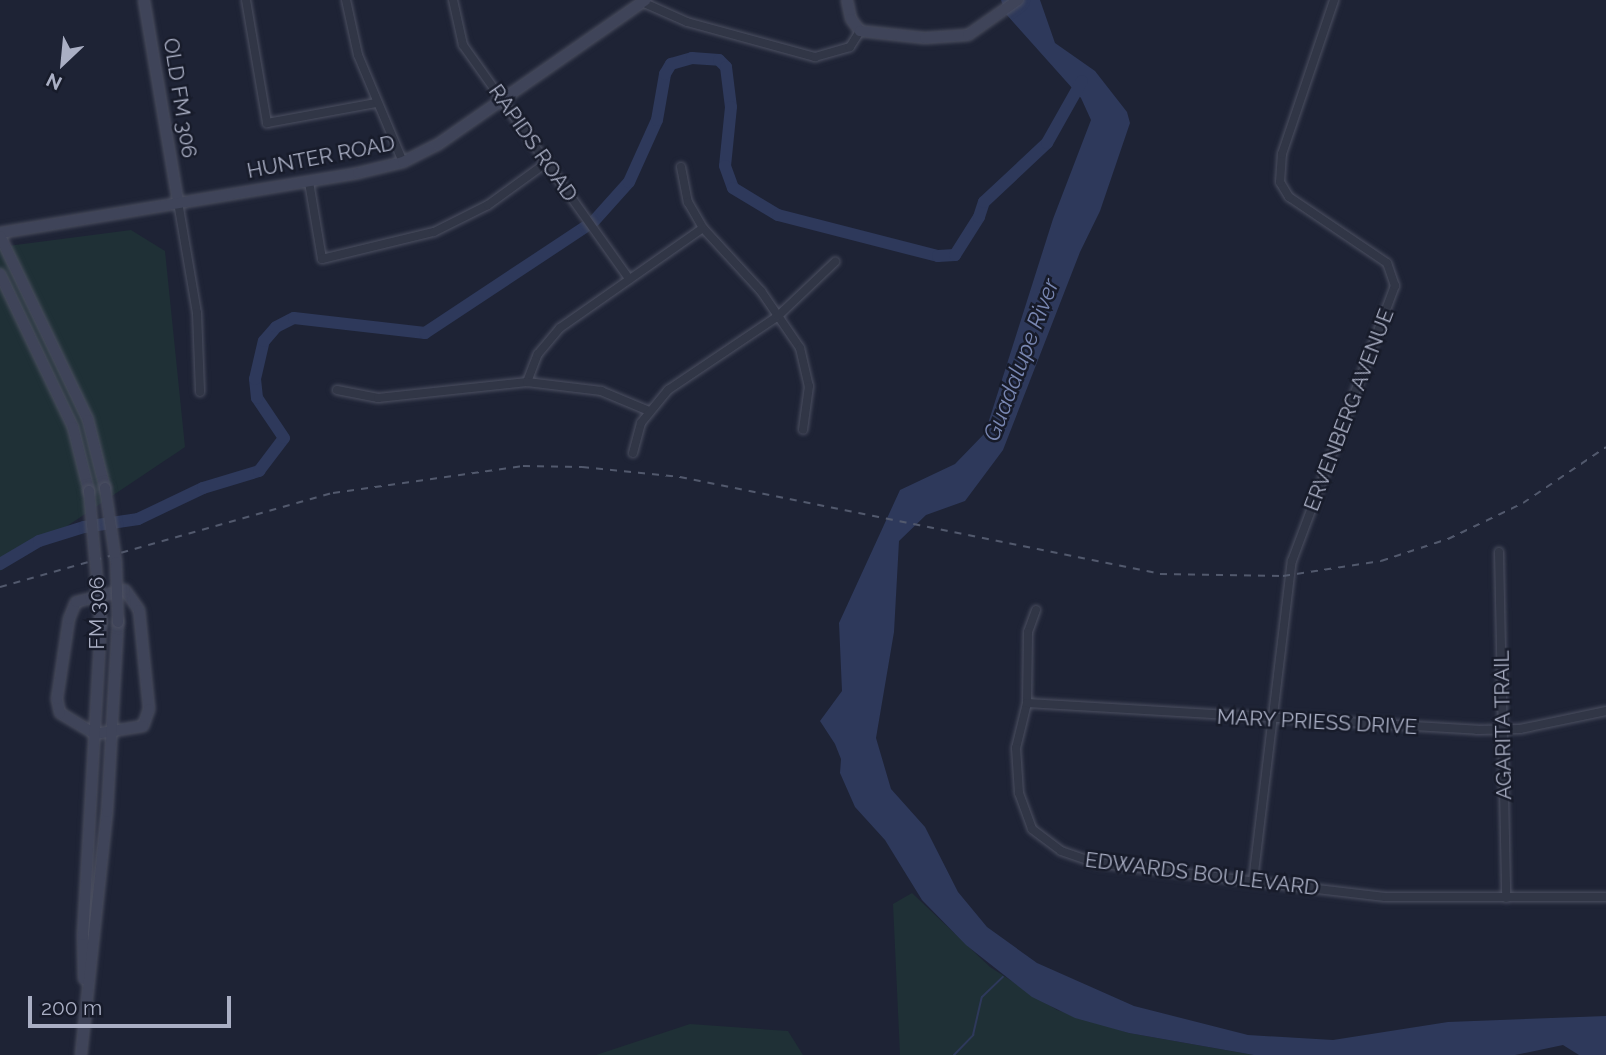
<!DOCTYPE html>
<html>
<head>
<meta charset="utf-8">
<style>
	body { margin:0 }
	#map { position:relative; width:1606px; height:1055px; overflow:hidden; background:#1e2335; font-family:Raleway,sans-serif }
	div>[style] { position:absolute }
	.green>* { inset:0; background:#1f3036 }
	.water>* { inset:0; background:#2e395b }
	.stream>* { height:2px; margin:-1px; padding:0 1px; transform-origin:1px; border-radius:1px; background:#2e395b }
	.river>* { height:12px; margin:-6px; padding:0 6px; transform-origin:6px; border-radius:6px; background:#2e395b }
	.roads { filter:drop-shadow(0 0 2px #4c5061) drop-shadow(0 0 2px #4c5061) }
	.street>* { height:8px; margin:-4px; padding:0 4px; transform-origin:4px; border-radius:4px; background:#313646 }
	.secondary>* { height:10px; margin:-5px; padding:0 5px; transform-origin:5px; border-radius:5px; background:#3f4459 }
	.rail>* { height:2px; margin-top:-1px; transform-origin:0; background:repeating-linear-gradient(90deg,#52596d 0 7px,transparent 0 14px) }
	.bridges { filter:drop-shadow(0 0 2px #4c5061) drop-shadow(0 0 2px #4c5061) }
	.secondary-bridge>* { height:10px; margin:-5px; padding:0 5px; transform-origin:5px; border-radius:5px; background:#3f4459 }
	span { translate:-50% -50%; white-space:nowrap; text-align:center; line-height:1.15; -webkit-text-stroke:5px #171b2a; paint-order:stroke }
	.street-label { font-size:21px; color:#aaafc4 }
	.water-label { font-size:23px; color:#7987b2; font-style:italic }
	.north { position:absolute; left:28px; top:28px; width:70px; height:70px; -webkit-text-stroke:5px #171b2a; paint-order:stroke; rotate:206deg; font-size:19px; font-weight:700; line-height:28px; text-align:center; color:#aaafc4 }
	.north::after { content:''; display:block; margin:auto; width:24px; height:32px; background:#aaafc4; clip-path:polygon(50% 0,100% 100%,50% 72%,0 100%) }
	.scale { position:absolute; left:28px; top:996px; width:203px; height:32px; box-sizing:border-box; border:4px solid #aaafc4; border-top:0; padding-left:9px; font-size:21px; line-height:24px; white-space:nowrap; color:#aaafc4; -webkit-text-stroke:5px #171b2a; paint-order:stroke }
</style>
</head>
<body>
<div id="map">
	<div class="green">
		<div style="clip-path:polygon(131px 230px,165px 251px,185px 447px,0 571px,0 247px)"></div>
		<div style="clip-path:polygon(912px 893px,990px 967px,1057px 1010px,1129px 1033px,1254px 1055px,900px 1055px,893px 904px)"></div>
		<div style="clip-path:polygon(690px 1024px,788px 1031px,803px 1055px,596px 1055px)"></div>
	</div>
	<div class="water">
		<div style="clip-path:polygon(1001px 0,1040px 0,1055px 43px,1095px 71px,1127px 112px,1130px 123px,1100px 211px,1080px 252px,1003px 450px,965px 501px,926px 515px,899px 541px,894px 632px,876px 738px,891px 789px,925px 827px,958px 892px,987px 927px,1037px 963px,1134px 1006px,1248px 1035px,1333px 1040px,1448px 1022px,1606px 1016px,1606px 1055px,1579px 1055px,1563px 1045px,1515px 1055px,1254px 1055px,1129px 1033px,1075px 1018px,1032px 997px,966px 945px,922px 900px,885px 840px,855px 807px,840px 773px,841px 759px,835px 744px,820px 721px,842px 691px,839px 623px,900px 490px,955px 464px,985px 433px,1053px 219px,1091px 120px,1081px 98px,1006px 14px)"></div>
	</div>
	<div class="stream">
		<div style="left:954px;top:1055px;width:28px;rotate:-46deg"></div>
		<div style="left:973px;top:1035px;width:39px;rotate:-77deg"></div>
		<div style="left:982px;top:997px;width:29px;rotate:-44deg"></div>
	</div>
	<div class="river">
		<div style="left:594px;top:221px;width:52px;rotate:-48.1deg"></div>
		<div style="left:629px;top:182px;width:68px;rotate:-65.7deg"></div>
		<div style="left:657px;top:120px;width:47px;rotate:-80.1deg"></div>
		<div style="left:665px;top:74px;width:12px;rotate:-59deg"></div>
		<div style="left:671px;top:64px;width:22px;rotate:-16deg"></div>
		<div style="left:692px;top:58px;width:27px;rotate:4deg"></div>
		<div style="left:719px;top:60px;width:10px;rotate:45deg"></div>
		<div style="left:726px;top:67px;width:40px;rotate:82.9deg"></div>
		<div style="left:731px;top:107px;width:59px;rotate:95.8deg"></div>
		<div style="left:725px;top:166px;width:23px;rotate:70deg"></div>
		<div style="left:733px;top:188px;width:52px;rotate:31deg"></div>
		<div style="left:778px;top:215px;width:165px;rotate:14.4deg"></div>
		<div style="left:938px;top:256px;width:17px;rotate:-3deg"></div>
		<div style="left:955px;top:255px;width:45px;rotate:-57.7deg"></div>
		<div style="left:979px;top:217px;width:16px;rotate:-72deg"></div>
		<div style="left:984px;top:202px;width:86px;rotate:-43.1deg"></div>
		<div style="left:1047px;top:143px;width:71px;rotate:-60.6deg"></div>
		<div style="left:0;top:564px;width:45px;rotate:-30.5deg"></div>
		<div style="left:39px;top:541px;width:47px;rotate:-17.3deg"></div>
		<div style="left:84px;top:527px;width:55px;rotate:-8.4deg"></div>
		<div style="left:138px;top:519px;width:72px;rotate:-25.5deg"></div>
		<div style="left:203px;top:488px;width:59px;rotate:-16.9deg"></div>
		<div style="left:259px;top:471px;width:41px;rotate:-52.9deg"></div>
		<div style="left:284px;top:438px;width:48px;rotate:-124deg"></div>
		<div style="left:257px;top:398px;width:19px;rotate:-96deg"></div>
		<div style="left:255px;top:379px;width:39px;rotate:-77deg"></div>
		<div style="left:264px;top:341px;width:18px;rotate:-49deg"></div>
		<div style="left:276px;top:327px;width:20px;rotate:-27deg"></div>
		<div style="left:294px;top:318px;width:132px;rotate:6.5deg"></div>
		<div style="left:425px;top:333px;width:192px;rotate:-33.5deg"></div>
	</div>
	<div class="roads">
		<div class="street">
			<div style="left:246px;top:0;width:125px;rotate:80.3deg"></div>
			<div style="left:267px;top:123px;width:111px;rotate:-10.4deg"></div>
			<div style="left:346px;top:0;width:56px;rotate:77.7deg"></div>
			<div style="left:358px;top:55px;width:116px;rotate:67.2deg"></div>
			<div style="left:453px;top:0;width:46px;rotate:77.5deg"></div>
			<div style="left:463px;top:45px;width:287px;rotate:54.6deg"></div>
			<div style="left:642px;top:2px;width:49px;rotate:24deg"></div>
			<div style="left:687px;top:22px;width:133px;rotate:15.3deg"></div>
			<div style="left:815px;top:57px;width:36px;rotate:-16deg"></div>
			<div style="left:850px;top:47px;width:19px;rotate:-58deg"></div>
			<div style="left:681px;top:167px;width:36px;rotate:79deg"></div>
			<div style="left:688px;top:202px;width:30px;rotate:60deg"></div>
			<div style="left:703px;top:228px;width:86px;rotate:47.4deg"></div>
			<div style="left:761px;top:291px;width:69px;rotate:55.6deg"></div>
			<div style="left:800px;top:348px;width:39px;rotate:77deg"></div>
			<div style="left:809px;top:386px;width:44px;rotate:97.8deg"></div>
			<div style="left:309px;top:182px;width:78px;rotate:80.4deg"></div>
			<div style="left:322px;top:259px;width:115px;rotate:-13.6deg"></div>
			<div style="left:434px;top:232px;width:60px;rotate:-26.6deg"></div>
			<div style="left:488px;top:205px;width:72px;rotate:-35.9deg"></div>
			<div style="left:178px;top:202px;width:113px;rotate:80.3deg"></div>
			<div style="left:197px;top:313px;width:79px;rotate:87.8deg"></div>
			<div style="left:527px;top:382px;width:30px;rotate:-69deg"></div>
			<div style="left:538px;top:354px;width:34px;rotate:-50deg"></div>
			<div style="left:560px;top:328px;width:174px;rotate:-35deg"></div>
			<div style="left:337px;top:390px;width:42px;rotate:11deg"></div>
			<div style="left:378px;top:398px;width:150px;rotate:-6.1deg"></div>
			<div style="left:527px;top:382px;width:75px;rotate:6.9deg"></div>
			<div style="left:601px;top:391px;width:52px;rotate:22.6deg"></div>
			<div style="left:633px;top:453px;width:31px;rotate:-75deg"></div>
			<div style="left:641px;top:423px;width:43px;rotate:-50.7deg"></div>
			<div style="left:668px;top:390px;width:133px;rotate:-33.9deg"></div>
			<div style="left:778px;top:316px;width:79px;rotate:-43.5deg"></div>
			<div style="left:1499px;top:552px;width:346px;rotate:88.8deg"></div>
			<div style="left:1036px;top:610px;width:23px;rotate:110deg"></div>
			<div style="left:1028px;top:632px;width:71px;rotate:90.8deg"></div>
			<div style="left:1027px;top:703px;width:46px;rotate:103.7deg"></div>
			<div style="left:1016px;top:748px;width:45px;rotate:86.2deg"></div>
			<div style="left:1019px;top:793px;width:38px;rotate:70deg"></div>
			<div style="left:1032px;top:829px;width:36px;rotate:37deg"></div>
			<div style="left:1061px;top:851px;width:37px;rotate:19deg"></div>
			<div style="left:1096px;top:863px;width:291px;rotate:6.7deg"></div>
			<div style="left:1385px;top:897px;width:221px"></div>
			<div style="left:1027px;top:703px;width:451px;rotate:3.4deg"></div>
			<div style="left:1477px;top:730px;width:43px;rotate:-1.3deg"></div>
			<div style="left:1520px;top:729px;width:88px;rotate:-11.8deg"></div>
			<div style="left:1253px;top:881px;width:322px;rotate:-83.1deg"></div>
			<div style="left:1292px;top:561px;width:294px;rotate:-69.5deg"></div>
			<div style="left:1395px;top:286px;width:24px;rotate:-109deg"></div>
			<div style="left:1387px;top:263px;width:118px;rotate:-146deg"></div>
			<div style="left:1289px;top:197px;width:17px;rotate:-121deg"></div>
			<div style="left:1280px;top:182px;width:28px;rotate:-86deg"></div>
			<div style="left:1282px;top:154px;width:163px;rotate:-71.3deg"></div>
		</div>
		<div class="secondary">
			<div style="left:144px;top:0;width:205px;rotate:80.4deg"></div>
			<div style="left:847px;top:0;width:19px;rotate:78deg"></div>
			<div style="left:851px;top:19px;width:15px;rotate:53deg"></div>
			<div style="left:860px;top:31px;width:65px;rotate:6.1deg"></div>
			<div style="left:925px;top:38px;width:43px;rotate:-4deg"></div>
			<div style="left:968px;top:35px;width:61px;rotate:-35deg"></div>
			<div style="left:0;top:233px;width:363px;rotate:-9.5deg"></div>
			<div style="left:358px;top:173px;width:46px;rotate:-13.7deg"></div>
			<div style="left:403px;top:162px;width:38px;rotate:-27deg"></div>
			<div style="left:437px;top:145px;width:254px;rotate:-34.8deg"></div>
			<div style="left:0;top:236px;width:204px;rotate:64.4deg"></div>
			<div style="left:88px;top:420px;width:70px;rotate:76deg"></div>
			<div style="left:0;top:274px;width:170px;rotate:64.5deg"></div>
			<div style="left:73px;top:427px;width:66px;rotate:76deg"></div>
			<div style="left:125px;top:590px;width:24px;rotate:55deg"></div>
			<div style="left:139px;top:610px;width:100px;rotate:84.2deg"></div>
			<div style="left:149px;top:709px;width:18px;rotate:109deg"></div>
			<div style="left:143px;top:726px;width:49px;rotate:170.5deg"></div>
			<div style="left:95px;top:734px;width:41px;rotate:-149deg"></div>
			<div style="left:60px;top:713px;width:14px;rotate:-102deg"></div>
			<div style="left:57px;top:699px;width:81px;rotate:-81.5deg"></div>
			<div style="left:69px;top:619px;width:18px;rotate:-68deg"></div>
			<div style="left:76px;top:602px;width:50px;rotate:-13.8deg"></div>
			<div style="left:84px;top:979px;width:44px;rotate:-91.3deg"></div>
			<div style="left:83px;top:935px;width:314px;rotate:-86.7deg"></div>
			<div style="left:81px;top:1055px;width:244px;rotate:-83.9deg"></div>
			<div style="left:107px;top:812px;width:190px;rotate:-86.7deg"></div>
		</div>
	</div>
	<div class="rail">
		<div style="left:0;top:587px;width:346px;rotate:-15.8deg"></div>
		<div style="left:333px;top:493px;width:192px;rotate:-8.1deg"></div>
		<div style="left:523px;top:466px;width:59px;rotate:1deg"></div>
		<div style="left:582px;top:467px;width:99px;rotate:5.8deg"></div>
		<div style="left:680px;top:477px;width:490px;rotate:11.4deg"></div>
		<div style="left:1160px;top:574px;width:123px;rotate:0.9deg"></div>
		<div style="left:1283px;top:576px;width:99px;rotate:-8.7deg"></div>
		<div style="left:1381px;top:561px;width:71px;rotate:-18.2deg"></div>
		<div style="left:1448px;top:539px;width:83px;rotate:-25.6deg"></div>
		<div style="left:1523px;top:503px;width:100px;rotate:-34deg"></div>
	</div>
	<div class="bridges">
		<div class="secondary-bridge">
			<div style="left:105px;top:488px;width:75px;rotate:81.5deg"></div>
			<div style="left:116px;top:562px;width:60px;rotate:88.1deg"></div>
			<div style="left:89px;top:491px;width:132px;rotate:84.8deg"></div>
		</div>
	</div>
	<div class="street-label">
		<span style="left:180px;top:98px;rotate:81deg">OLD FM 306</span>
		<span style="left:533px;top:143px;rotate:55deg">RAPIDS ROAD</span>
		<span style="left:321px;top:157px;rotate:-11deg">HUNTER ROAD</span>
		<span style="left:1349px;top:410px;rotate:-69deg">ERVENBERG AVENUE</span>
		<span style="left:97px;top:613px;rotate:-90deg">FM 306</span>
		<span style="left:1317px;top:722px;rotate:3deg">MARY PRIESS DRIVE</span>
		<span style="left:1503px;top:725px;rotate:-91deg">AGARITA TRAIL</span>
		<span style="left:1202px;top:874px;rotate:7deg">EDWARDS BOULEVARD</span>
	</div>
	<div class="water-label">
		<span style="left:1021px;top:360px;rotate:-69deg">Guadalupe River</span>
	</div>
	<div class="north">N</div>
	<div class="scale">200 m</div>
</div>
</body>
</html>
